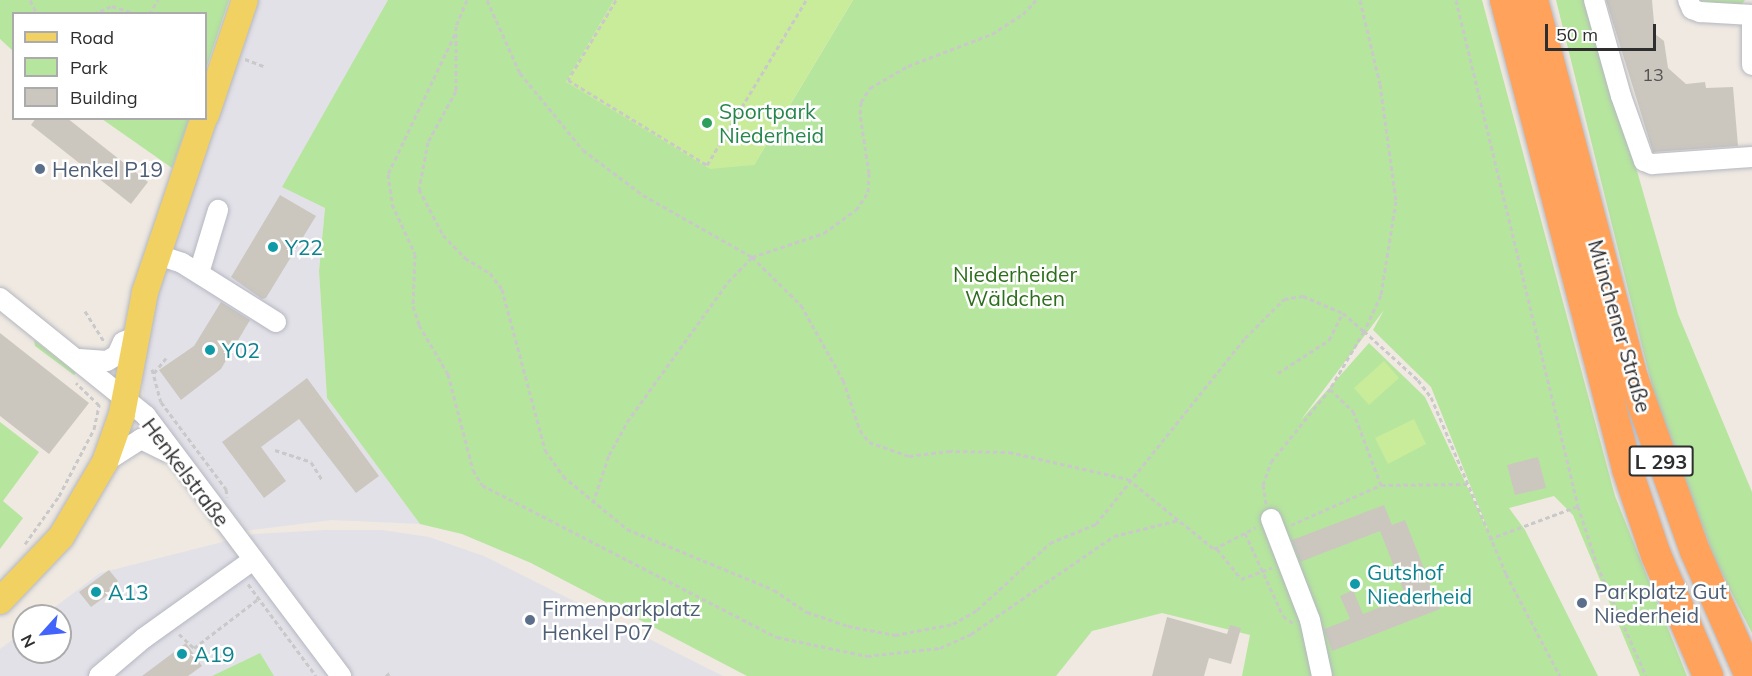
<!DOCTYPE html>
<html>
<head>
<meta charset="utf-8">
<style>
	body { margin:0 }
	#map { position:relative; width:1752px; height:676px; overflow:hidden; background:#efe9e1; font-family:Mulish,sans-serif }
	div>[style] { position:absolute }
	.industrial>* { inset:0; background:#e3e1e8 }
	.green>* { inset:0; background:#b6e59e }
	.pitch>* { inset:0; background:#c9ec9a }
	.building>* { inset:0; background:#cbc7bf }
	.path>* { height:3px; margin-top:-1.5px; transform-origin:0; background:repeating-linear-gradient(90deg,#c9c9c9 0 4.5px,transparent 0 7.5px) }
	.roads { filter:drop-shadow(0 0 2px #b4b7c1) drop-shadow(0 0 2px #b4b7c1) }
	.minor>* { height:20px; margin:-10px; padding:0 10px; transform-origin:10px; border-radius:10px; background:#fff }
	.major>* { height:26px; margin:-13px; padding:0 13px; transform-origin:13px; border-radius:13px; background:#f2d163 }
	.highway>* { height:30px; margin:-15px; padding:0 15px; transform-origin:15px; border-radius:15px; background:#ffa35c }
	.dots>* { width:16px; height:16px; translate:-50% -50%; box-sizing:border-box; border:3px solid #fff; border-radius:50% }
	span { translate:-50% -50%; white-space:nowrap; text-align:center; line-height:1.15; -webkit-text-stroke:5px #fff; paint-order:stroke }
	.number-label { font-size:18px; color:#555452 }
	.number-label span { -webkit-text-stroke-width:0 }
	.shield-label span { padding:2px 4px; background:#fff; border:2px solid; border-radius:4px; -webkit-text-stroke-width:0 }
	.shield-label { font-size:20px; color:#2e2e2e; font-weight:700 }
	.leisure-label { font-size:21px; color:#27864d }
	.left { translate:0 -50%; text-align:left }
	.service-label { font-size:21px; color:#4e5e75 }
	.culture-label { font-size:21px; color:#0d838f }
	.park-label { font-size:21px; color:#2c6e1b }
	.street-label { font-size:21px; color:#2e2e2e }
	.legend { position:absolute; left:12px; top:12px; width:195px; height:108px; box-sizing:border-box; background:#fff; border:2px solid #ababab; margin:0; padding:8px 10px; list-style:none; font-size:18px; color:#2e2e2e }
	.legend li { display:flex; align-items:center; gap:12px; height:30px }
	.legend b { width:30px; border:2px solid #ababab }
	.north { position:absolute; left:12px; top:604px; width:60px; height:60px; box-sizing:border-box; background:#fff; border:2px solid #ababab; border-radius:50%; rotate:243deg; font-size:16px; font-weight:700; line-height:24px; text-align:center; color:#2e2e2e }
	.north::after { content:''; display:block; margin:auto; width:21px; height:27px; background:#4264fb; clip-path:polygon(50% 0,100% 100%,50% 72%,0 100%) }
	.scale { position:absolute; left:1545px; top:24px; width:111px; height:27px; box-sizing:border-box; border:3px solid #2e2e2e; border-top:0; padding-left:8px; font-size:18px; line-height:21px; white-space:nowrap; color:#2e2e2e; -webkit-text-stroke:4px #fff; paint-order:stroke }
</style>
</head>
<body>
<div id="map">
	<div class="industrial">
		<div style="clip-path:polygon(247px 0,388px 0,283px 187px,325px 208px,319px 271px,327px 398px,420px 524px,332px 520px,235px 532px,144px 401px,141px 370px,159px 265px)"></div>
		<div style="clip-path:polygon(326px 530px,382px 530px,429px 537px,484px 556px,723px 676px,0 676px,0 649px,24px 631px,24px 652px,60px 652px,60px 616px,43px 616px,100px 573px,254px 534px)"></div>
	</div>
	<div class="green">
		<div style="clip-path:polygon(0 0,229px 0,206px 69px,206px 14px,14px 14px,13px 51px,0 39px)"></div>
		<div style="clip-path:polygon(evenodd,388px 0,614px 0,566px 82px,754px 165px,853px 0,1482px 0,1615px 496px,1687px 676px,1640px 676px,1573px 515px,1554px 496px,1509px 508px,1525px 530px,1598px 676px,1242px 676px,1250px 635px,1162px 613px,1092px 631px,1056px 676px,747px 676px,531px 563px,462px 534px,420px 524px,327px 398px,319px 271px,325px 208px,282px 187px,388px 0,1384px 310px,1373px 330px,1431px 387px,1490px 535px,1425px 397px,1369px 343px,1300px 421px,1384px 310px)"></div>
		<div style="clip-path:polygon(1556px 0,1588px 0,1678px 314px,1752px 492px,1752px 633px,1715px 560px,1656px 402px)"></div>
		<div style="clip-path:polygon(1698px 0,1745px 0,1739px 8px)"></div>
		<div style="clip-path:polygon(102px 119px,189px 118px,189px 119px,172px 168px)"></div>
		<div style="clip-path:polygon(34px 340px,76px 373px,74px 375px,35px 346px)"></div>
		<div style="clip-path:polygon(0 422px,39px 452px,3px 501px,23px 518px,0 549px)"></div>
		<div style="clip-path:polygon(260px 653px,274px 676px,212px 676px)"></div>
	</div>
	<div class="pitch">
		<div style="clip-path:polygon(614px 0,853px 0,754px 165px,710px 169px,566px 82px)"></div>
		<div style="clip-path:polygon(1384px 361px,1399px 378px,1369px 405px,1354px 388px)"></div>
		<div style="clip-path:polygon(1414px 419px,1426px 444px,1388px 464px,1375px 438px)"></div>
	</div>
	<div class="building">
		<div style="clip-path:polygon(1606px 0,1652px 0,1655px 34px,1664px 41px,1668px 68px,1686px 84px,1705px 82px,1706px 88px,1733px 87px,1738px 146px,1653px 152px)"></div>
		<div style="clip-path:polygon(36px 118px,67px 118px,148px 182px,131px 204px,31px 125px)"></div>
		<div style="clip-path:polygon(280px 195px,316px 216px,266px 298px,262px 299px,231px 277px)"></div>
		<div style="clip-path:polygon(221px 302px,250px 320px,221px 369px,181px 400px,159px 370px,194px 346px)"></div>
		<div style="clip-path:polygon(0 333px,89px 403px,49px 454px,0 416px)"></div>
		<div style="clip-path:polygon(307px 378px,379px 476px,356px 493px,299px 419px,261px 447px,286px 481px,264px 498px,222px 442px)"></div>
		<div style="clip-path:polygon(1538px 457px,1546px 488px,1515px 495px,1507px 465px)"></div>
		<div style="clip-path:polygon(1384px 505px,1392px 525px,1405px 520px,1440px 609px,1332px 651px,1324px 629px,1350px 619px,1340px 596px,1353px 590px,1363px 614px,1406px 597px,1380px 531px,1300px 562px,1292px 540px)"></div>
		<div style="clip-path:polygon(109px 570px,118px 581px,109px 588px,112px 592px,91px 607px,79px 592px)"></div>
		<div style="clip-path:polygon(1167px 617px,1227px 634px,1230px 625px,1241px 628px,1231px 664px,1209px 658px,1204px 676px,1152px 676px)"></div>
		<div style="clip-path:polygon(186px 643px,202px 666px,188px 676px,142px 676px)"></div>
	</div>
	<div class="path">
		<div style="left:30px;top:0;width:16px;rotate:63deg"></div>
		<div style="left:467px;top:0;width:28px;rotate:113deg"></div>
		<div style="left:456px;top:26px;width:65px;rotate:90deg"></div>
		<div style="left:456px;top:91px;width:58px;rotate:118.8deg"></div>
		<div style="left:428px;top:142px;width:48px;rotate:100.8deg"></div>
		<div style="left:419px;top:189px;width:52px;rotate:62.4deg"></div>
		<div style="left:443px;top:235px;width:32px;rotate:46deg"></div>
		<div style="left:465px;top:258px;width:29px;rotate:31deg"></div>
		<div style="left:490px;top:273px;width:20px;rotate:53deg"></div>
		<div style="left:502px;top:289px;width:167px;rotate:75deg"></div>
		<div style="left:545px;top:450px;width:32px;rotate:55deg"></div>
		<div style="left:563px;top:476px;width:83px;rotate:39.6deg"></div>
		<div style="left:627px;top:529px;width:159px;rotate:22.5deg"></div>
		<div style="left:774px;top:590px;width:40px;rotate:34deg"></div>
		<div style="left:807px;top:612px;width:43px;rotate:18.9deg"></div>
		<div style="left:848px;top:626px;width:48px;rotate:10.8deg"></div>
		<div style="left:895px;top:635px;width:59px;rotate:-10.7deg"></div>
		<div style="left:953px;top:624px;width:28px;rotate:-30deg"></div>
		<div style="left:977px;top:610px;width:99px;rotate:-42.5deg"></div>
		<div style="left:1050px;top:543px;width:50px;rotate:-22.4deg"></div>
		<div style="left:1096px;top:524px;width:238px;rotate:-51.3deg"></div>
		<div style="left:1245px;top:338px;width:55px;rotate:-45deg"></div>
		<div style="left:1284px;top:299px;width:19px;rotate:-9deg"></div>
		<div style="left:1303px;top:296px;width:43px;rotate:23deg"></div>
		<div style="left:1343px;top:313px;width:28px;rotate:41deg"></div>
		<div style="left:1364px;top:331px;width:67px;rotate:120.4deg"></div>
		<div style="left:1330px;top:389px;width:32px;rotate:44deg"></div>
		<div style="left:1353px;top:411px;width:79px;rotate:69.3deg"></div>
		<div style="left:487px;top:0;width:80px;rotate:65.7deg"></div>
		<div style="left:520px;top:73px;width:99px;rotate:50.7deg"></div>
		<div style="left:583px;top:150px;width:75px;rotate:36.9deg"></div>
		<div style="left:643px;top:195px;width:125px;rotate:29.6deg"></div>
		<div style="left:752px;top:257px;width:69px;rotate:44.4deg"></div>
		<div style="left:801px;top:305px;width:86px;rotate:60.8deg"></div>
		<div style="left:843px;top:380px;width:53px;rotate:71.2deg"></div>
		<div style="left:860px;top:430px;width:15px;rotate:53deg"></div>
		<div style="left:869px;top:442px;width:42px;rotate:19.3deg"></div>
		<div style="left:909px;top:456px;width:39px;rotate:-7deg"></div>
		<div style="left:948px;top:451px;width:61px;rotate:0.9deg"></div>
		<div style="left:1009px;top:452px;width:122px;rotate:12.8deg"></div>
		<div style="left:1128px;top:479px;width:111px;rotate:39.1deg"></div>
		<div style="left:1214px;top:549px;width:47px;rotate:-27.6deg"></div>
		<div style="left:616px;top:0;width:93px;rotate:121deg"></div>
		<div style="left:568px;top:80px;width:163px;rotate:31.4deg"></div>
		<div style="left:707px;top:165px;width:192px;rotate:-59deg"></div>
		<div style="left:1360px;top:0;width:86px;rotate:76.6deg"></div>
		<div style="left:1380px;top:84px;width:118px;rotate:82.2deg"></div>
		<div style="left:1396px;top:201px;width:95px;rotate:99.1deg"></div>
		<div style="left:1381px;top:295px;width:40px;rotate:115deg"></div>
		<div style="left:1364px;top:331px;width:73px;rotate:42.2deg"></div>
		<div style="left:1418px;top:380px;width:21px;rotate:53deg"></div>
		<div style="left:1431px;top:397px;width:192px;rotate:67deg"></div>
		<div style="left:1506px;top:574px;width:115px;rotate:62.1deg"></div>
		<div style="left:1456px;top:0;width:520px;rotate:76.44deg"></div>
		<div style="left:1578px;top:506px;width:62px;rotate:72.1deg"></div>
		<div style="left:1597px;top:565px;width:121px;rotate:66.2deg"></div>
		<div style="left:93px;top:14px;width:21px;rotate:-23deg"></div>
		<div style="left:112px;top:6px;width:26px;rotate:18deg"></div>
		<div style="left:149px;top:14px;width:17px;rotate:-57deg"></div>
		<div style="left:455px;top:34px;width:155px;rotate:115.6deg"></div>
		<div style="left:388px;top:174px;width:30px;rotate:82deg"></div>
		<div style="left:392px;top:204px;width:55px;rotate:65.3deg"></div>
		<div style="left:415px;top:254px;width:52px;rotate:92.2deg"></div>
		<div style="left:413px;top:306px;width:20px;rotate:72deg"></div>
		<div style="left:419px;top:325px;width:57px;rotate:59.4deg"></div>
		<div style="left:448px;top:374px;width:99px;rotate:75.4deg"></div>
		<div style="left:473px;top:470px;width:17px;rotate:59deg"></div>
		<div style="left:482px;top:485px;width:332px;rotate:27.3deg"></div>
		<div style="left:777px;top:637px;width:92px;rotate:11.9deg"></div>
		<div style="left:867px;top:656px;width:73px;rotate:-6.3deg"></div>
		<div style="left:940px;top:648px;width:34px;rotate:-24deg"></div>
		<div style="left:971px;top:634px;width:173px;rotate:-34.4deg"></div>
		<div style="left:1114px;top:536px;width:67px;rotate:-13.8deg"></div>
		<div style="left:245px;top:59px;width:22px;rotate:21deg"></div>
		<div style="left:85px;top:311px;width:36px;rotate:58deg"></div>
		<div style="left:152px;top:369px;width:34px;rotate:75deg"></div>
		<div style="left:161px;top:402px;width:109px;rotate:53.2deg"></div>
		<div style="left:226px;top:489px;width:8px;rotate:83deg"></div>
		<div style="left:154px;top:373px;width:21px;rotate:-51deg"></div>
		<div style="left:1278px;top:373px;width:61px;rotate:-32.9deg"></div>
		<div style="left:1329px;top:340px;width:30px;rotate:-63deg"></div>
		<div style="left:275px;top:450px;width:38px;rotate:18deg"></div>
		<div style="left:311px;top:462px;width:22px;rotate:58deg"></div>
		<div style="left:593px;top:503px;width:51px;rotate:-71.6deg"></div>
		<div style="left:609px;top:455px;width:38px;rotate:-61deg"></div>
		<div style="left:627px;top:422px;width:173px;rotate:-54.2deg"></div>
		<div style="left:728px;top:282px;width:35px;rotate:-46deg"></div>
		<div style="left:752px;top:257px;width:76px;rotate:-18.4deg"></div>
		<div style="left:824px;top:233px;width:39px;rotate:-36deg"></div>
		<div style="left:856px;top:210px;width:22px;rotate:-56deg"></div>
		<div style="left:868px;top:192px;width:19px;rotate:-87deg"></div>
		<div style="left:869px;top:173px;width:60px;rotate:-98.7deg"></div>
		<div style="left:860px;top:114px;width:12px;rotate:-85deg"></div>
		<div style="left:861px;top:102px;width:17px;rotate:-57deg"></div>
		<div style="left:870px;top:88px;width:44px;rotate:-30.1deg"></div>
		<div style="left:908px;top:66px;width:90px;rotate:-20.9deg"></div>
		<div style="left:992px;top:34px;width:37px;rotate:-33deg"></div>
		<div style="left:1023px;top:14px;width:19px;rotate:-47deg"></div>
		<div style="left:1266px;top:504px;width:19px;rotate:-99deg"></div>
		<div style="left:1263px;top:485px;width:24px;rotate:-71deg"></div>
		<div style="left:1271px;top:462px;width:94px;rotate:-51.1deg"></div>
		<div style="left:1291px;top:525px;width:98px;rotate:-24deg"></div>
		<div style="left:1381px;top:485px;width:86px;rotate:-0.7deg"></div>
		<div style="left:1245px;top:533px;width:91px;rotate:65.4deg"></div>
		<div style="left:1283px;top:616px;width:12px;rotate:35deg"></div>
		<div style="left:1489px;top:539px;width:95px;rotate:-20.3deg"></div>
		<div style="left:25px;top:544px;width:59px;rotate:-54.7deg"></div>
		<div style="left:59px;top:496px;width:76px;rotate:-62.4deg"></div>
		<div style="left:94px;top:429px;width:25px;rotate:-78deg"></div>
		<div style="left:99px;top:405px;width:32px;rotate:-136deg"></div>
		<div style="left:1217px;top:549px;width:38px;rotate:51deg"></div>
		<div style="left:1241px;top:579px;width:33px;rotate:-20deg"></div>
		<div style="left:248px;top:584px;width:114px;rotate:53.5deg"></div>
		<div style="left:179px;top:634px;width:21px;rotate:43deg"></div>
		<div style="left:194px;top:648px;width:81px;rotate:-37.4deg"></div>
		<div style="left:386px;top:676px;width:6px;rotate:-39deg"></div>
	</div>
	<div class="roads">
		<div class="minor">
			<div style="left:1594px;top:0;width:100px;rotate:74.3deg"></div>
			<div style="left:1621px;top:96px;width:69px;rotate:70.5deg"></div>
			<div style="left:1644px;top:161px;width:9px;rotate:21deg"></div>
			<div style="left:1652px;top:164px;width:100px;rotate:-4deg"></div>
			<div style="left:1688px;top:0;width:10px;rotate:66deg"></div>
			<div style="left:1692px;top:9px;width:9px;rotate:21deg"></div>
			<div style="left:1700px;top:12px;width:52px;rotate:3.3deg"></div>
			<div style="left:1752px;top:18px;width:47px;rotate:90deg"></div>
			<div style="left:158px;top:255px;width:25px;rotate:18deg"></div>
			<div style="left:182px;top:263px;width:111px;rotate:32.1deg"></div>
			<div style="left:199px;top:273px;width:66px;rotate:-73.2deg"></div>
			<div style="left:0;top:298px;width:188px;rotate:38.9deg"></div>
			<div style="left:146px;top:416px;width:325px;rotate:53.1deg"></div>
			<div style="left:79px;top:359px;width:28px;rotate:4deg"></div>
			<div style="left:107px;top:361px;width:12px;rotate:-31deg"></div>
			<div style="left:117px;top:355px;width:14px;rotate:-65deg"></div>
			<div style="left:123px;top:342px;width:15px;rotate:-23deg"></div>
			<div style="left:105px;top:462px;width:43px;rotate:-32.6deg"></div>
			<div style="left:141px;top:439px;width:30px;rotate:26deg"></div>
			<div style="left:1271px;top:519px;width:108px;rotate:68.9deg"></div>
			<div style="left:1310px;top:620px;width:57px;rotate:77.9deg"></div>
			<div style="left:99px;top:676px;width:59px;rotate:-40.2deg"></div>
			<div style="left:144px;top:638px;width:134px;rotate:-35.6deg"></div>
		</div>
		<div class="major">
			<div style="left:206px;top:115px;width:121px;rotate:-71.3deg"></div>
			<div style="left:0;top:601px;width:88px;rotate:-46.4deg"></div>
			<div style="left:61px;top:537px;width:87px;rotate:-59.6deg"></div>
			<div style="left:105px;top:462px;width:51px;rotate:-70.5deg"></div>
			<div style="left:122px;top:414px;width:124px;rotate:-79.3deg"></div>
			<div style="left:145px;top:292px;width:184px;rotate:-71.3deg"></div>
		</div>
		<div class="highway">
			<div style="left:1505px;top:0;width:485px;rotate:75.4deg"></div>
			<div style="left:1627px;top:469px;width:91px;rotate:71.4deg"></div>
			<div style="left:1656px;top:555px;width:132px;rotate:66.7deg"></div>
			<div style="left:1533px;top:0;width:391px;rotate:75.2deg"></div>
			<div style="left:1633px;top:378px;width:184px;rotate:70.3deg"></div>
			<div style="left:1695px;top:551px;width:137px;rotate:66.3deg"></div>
		</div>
	</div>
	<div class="dots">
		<div style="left:707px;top:123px;background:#2e9e5b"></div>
		<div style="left:40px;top:169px;background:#5c6f8a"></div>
		<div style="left:273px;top:247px;background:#0f9aa8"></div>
		<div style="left:210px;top:350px;background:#0f9aa8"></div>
		<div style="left:1355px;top:584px;background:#0f9aa8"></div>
		<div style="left:96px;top:592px;background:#0f9aa8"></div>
		<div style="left:1582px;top:603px;background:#5c6f8a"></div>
		<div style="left:530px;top:620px;background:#5c6f8a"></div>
		<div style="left:182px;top:654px;background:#0f9aa8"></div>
	</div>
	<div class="number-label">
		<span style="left:1653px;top:75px">13</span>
	</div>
	<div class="shield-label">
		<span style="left:1661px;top:461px">L 293</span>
	</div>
	<div class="leisure-label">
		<span class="left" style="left:719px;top:123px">Sportpark<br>Niederheid</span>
	</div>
	<div class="service-label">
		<span class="left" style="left:52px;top:169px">Henkel P19</span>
		<span class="left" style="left:1594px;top:603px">Parkplatz Gut<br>Niederheid</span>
		<span class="left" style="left:542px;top:620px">Firmenparkplatz<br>Henkel P07</span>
	</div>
	<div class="culture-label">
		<span class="left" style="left:285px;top:247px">Y22</span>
		<span class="left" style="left:222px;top:350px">Y02</span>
		<span class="left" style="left:1367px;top:584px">Gutshof<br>Niederheid</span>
		<span class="left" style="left:108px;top:592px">A13</span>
		<span class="left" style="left:194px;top:654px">A19</span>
	</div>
	<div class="park-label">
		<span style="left:1015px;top:286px">Niederheider<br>Wäldchen</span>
	</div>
	<div class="street-label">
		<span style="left:1620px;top:326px;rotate:74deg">Münchener Straße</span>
		<span style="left:186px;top:472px;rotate:53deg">Henkelstraße</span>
	</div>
	<ul class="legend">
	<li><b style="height:8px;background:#f2d163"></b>Road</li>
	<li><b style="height:16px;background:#b6e59e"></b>Park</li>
	<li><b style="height:16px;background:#cbc7bf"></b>Building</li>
	</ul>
	<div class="north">N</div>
	<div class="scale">50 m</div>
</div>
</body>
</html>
